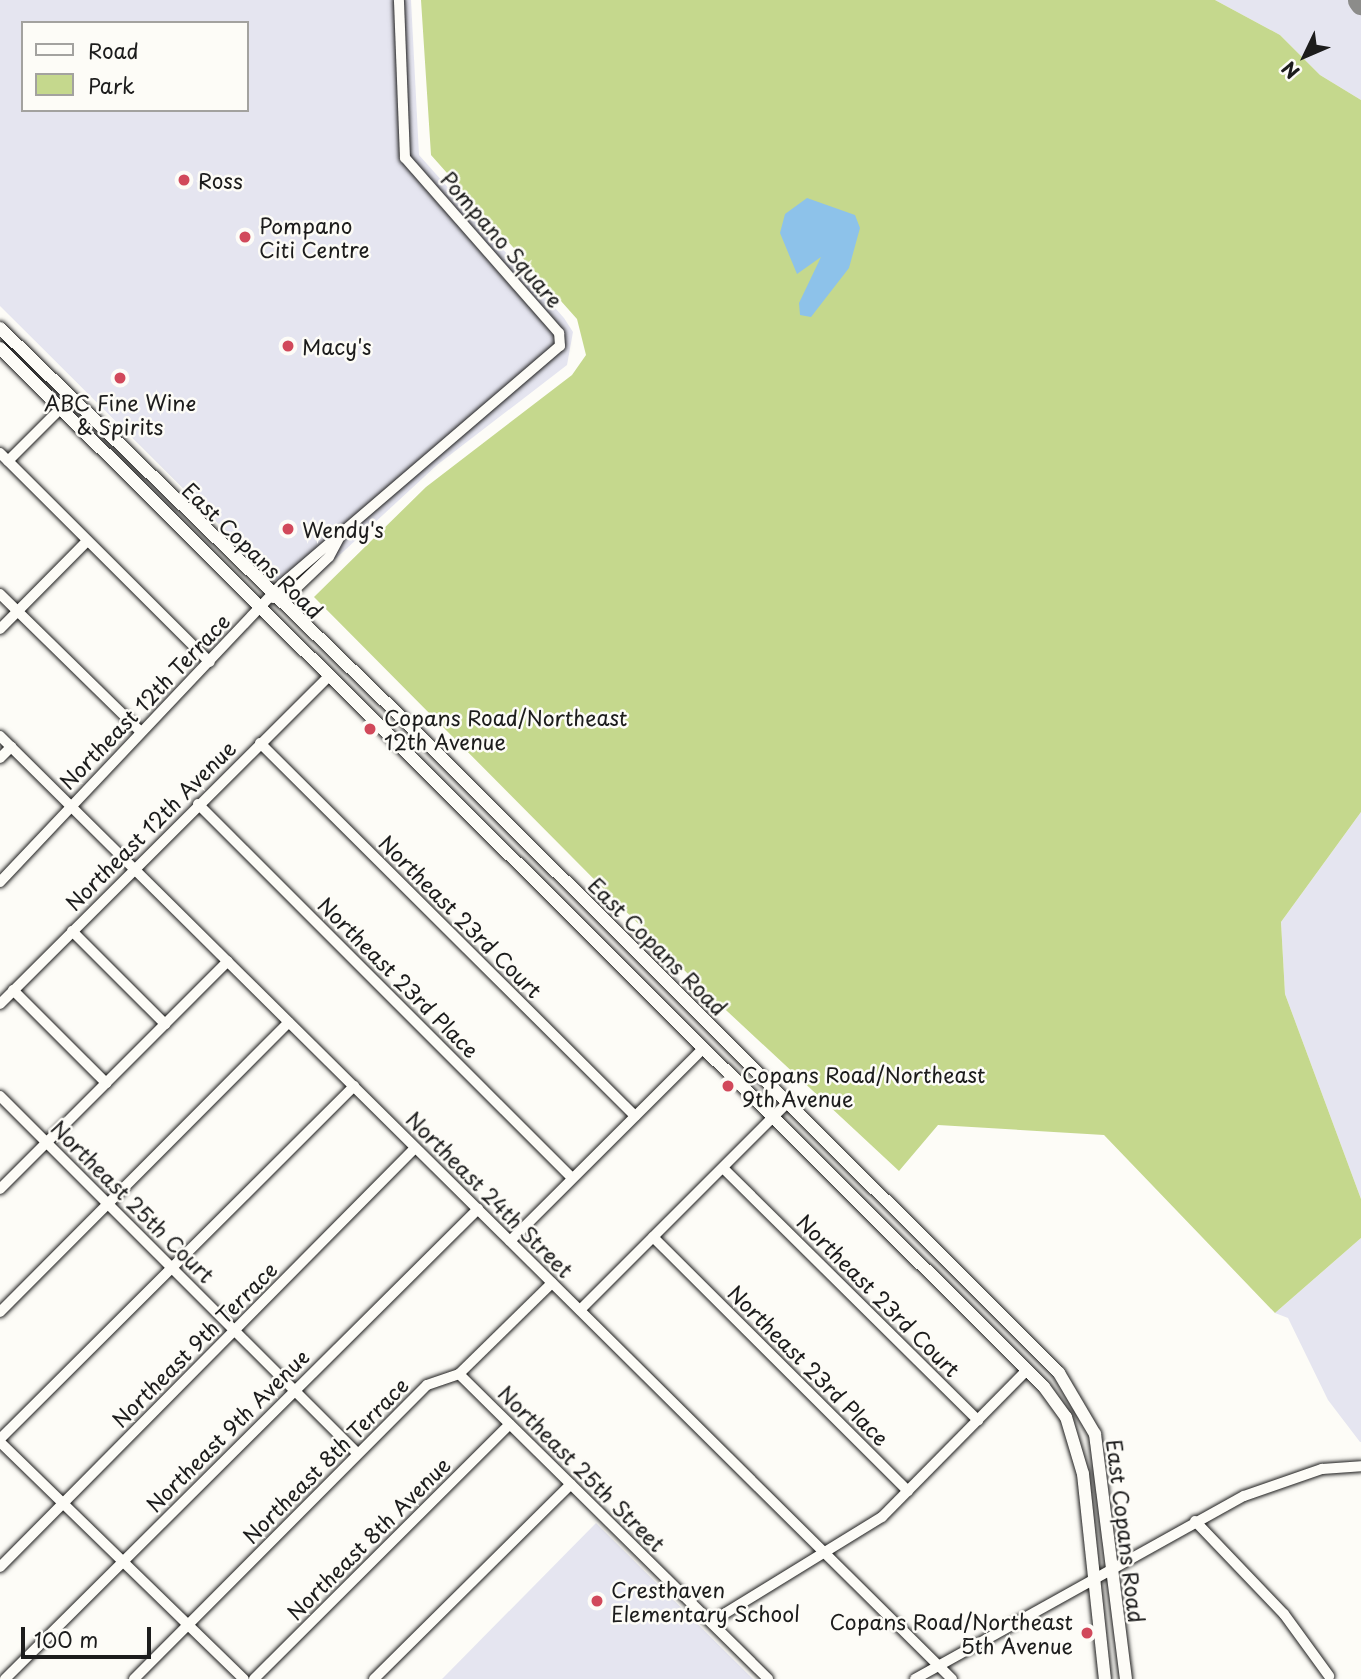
<!DOCTYPE html>
<html>
<head>
<meta charset="utf-8">
<style>
	body { margin:0 }
	#map { position:relative; width:1361px; height:1679px; overflow:hidden; background:#fdfcf7; font-family:"Playpen Sans",sans-serif }
	div>[style] { position:absolute }
	.built>* { inset:0; background:#e5e5f0 }
	.green>* { inset:0; background:#c5d88d }
	.water>* { inset:0; background:#8dc2ea }
	.taxiway>* { height:23px; margin:-11.5px; padding:0 11.5px; transform-origin:11.5px; border-radius:11.5px; background:#8c8c8a }
	.roads { filter:drop-shadow(0 0 2px #1c1c1c) drop-shadow(0 0 2px #1c1c1c) }
	.minor>* { height:10px; margin:-5px; padding:0 5px; transform-origin:5px; border-radius:5px; background:#fdfcf7 }
	.major>* { height:12px; margin:-6px; padding:0 6px; transform-origin:6px; border-radius:6px; background:#fdfcf7 }
	.dots>* { width:19px; height:19px; translate:-50% -50%; box-sizing:border-box; border:4px solid #fdfcf7; border-radius:50% }
	span { translate:-50% -50%; white-space:nowrap; text-align:center; line-height:1.15; -webkit-text-stroke:5px #fdfcf7; paint-order:stroke }
	.poi-label { font-size:21px; color:#1c1c1c }
	.left { translate:0 -50%; text-align:left }
	.right { translate:-100% -50%; text-align:right }
	.street-label { font-size:21px; color:#1c1c1c }
	.legend { position:absolute; left:21px; top:21px; width:228px; height:91px; box-sizing:border-box; background:#fdfcf7; border:2px solid #a3a29f; margin:0; padding:9px 12px; list-style:none; font-size:21px; color:#1c1c1c }
	.legend li { display:flex; align-items:center; gap:14px; height:35px }
	.legend b { width:35px; border:2px solid #a3a29f }
	.north { position:absolute; left:1270px; top:21px; width:70px; height:70px; -webkit-text-stroke:5px #fdfcf7; paint-order:stroke; rotate:226deg; font-size:19px; font-weight:700; line-height:28px; text-align:center; color:#1c1c1c }
	.north::after { content:''; display:block; margin:auto; width:24px; height:32px; background:#1c1c1c; clip-path:polygon(50% 0,100% 100%,50% 72%,0 100%) }
	.scale { position:absolute; left:21px; top:1627px; width:130px; height:32px; box-sizing:border-box; border:4px solid #1c1c1c; border-top:0; padding-left:9px; font-size:21px; line-height:24px; white-space:nowrap; color:#1c1c1c; -webkit-text-stroke:5px #fdfcf7; paint-order:stroke }
</style>
</head>
<body>
<div id="map">
	<div class="built">
		<div style="clip-path:polygon(evenodd,0 0,411px 0,419px 155px,564px 318px,573px 332px,567px 365px,437px 465px,304px 588px,275px 580px,0 306px,0 0,23px 23px,247px 23px,247px 110px,23px 110px,23px 23px)"></div>
		<div style="clip-path:polygon(1215px 0,1361px 0,1361px 100px,1320px 75px,1280px 35px)"></div>
		<div style="clip-path:polygon(1361px 812px,1361px 1199px,1285px 994px,1281px 922px)"></div>
		<div style="clip-path:polygon(1361px 1238px,1361px 1442px,1360px 1442px,1328px 1400px,1288px 1318px,1275px 1313px)"></div>
		<div style="clip-path:polygon(596px 1523px,753px 1679px,442px 1679px)"></div>
	</div>
	<div class="green">
		<div style="clip-path:polygon(421px 0,1215px 0,1280px 35px,1320px 75px,1361px 100px,1361px 812px,1281px 922px,1285px 994px,1361px 1199px,1361px 1238px,1275px 1313px,1104px 1135px,938px 1125px,899px 1171px,699px 985px,314px 597px,426px 487px,572px 375px,586px 355px,577px 319px,431px 155px)"></div>
	</div>
	<div class="water">
		<div style="clip-path:polygon(807px 198px,855px 215px,860px 228px,849px 268px,811px 317px,800px 315px,799px 303px,821px 257px,797px 274px,780px 233px,785px 214px)"></div>
	</div>
	<div class="taxiway">
		<div style="left:1359px;top:0;width:4px;rotate:56deg"></div>
	</div>
	<div class="roads">
		<div class="minor">
			<div style="left:0;top:453px;width:296px;rotate:44.9deg"></div>
			<div style="left:8px;top:461px;width:75px;rotate:-45deg"></div>
			<div style="left:0;top:594px;width:194px;rotate:44.4deg"></div>
			<div style="left:273px;top:598px;width:19px;rotate:-16deg"></div>
			<div style="left:291px;top:593px;width:52px;rotate:-43.5deg"></div>
			<div style="left:329px;top:557px;width:27px;rotate:-62deg"></div>
			<div style="left:0;top:629px;width:124px;rotate:-45.3deg"></div>
			<div style="left:0;top:736px;width:1340px;rotate:44.73deg"></div>
			<div style="left:260px;top:743px;width:529px;rotate:44.85deg"></div>
			<div style="left:0;top:758px;width:16px;rotate:-45deg"></div>
			<div style="left:198px;top:804px;width:529px;rotate:45deg"></div>
			<div style="left:0;top:882px;width:410px;rotate:-46.6deg"></div>
			<div style="left:282px;top:584px;width:366px;rotate:-40.6deg"></div>
			<div style="left:560px;top:346px;width:13px;rotate:-94deg"></div>
			<div style="left:559px;top:333px;width:233px;rotate:-131.3deg"></div>
			<div style="left:405px;top:158px;width:158px;rotate:-92.2deg"></div>
			<div style="left:72px;top:931px;width:132px;rotate:45deg"></div>
			<div style="left:13px;top:990px;width:132px;rotate:45deg"></div>
			<div style="left:0;top:1004px;width:466px;rotate:-44.9deg"></div>
			<div style="left:0;top:1096px;width:505px;rotate:45deg"></div>
			<div style="left:723px;top:1168px;width:359px;rotate:44.7deg"></div>
			<div style="left:0;top:1189px;width:322px;rotate:-45deg"></div>
			<div style="left:653px;top:1237px;width:360px;rotate:44.9deg"></div>
			<div style="left:510px;top:1241px;width:272px;rotate:-44.9deg"></div>
			<div style="left:580px;top:1310px;width:294px;rotate:-45deg"></div>
			<div style="left:0;top:1312px;width:409px;rotate:-45.1deg"></div>
			<div style="left:459px;top:1374px;width:434px;rotate:44.6deg"></div>
			<div style="left:0;top:1439px;width:500px;rotate:-44.9deg"></div>
			<div style="left:0;top:1442px;width:340px;rotate:44.2deg"></div>
			<div style="left:1195px;top:1521px;width:129px;rotate:46.3deg"></div>
			<div style="left:1284px;top:1614px;width:77px;rotate:54deg"></div>
			<div style="left:0;top:1567px;width:590px;rotate:-45.27deg"></div>
			<div style="left:711px;top:1622px;width:201px;rotate:-31.6deg"></div>
			<div style="left:882px;top:1517px;width:206px;rotate:-45.4deg"></div>
			<div style="left:5px;top:1679px;width:667px;rotate:-44.82deg"></div>
			<div style="left:134px;top:1679px;width:415px;rotate:-45.1deg"></div>
			<div style="left:427px;top:1385px;width:34px;rotate:-19deg"></div>
			<div style="left:459px;top:1374px;width:130px;rotate:-44.4deg"></div>
			<div style="left:254px;top:1679px;width:361px;rotate:-44.9deg"></div>
			<div style="left:374px;top:1679px;width:277px;rotate:-44.7deg"></div>
			<div style="left:915px;top:1679px;width:376px;rotate:-29.1deg"></div>
			<div style="left:1244px;top:1496px;width:83px;rotate:-19.1deg"></div>
			<div style="left:1322px;top:1469px;width:39px;rotate:-4deg"></div>
		</div>
		<div class="major">
			<div style="left:0;top:328px;width:560px;rotate:44.13deg"></div>
			<div style="left:402px;top:718px;width:928px;rotate:44.91deg"></div>
			<div style="left:1059px;top:1373px;width:71px;rotate:59.5deg"></div>
			<div style="left:1095px;top:1434px;width:247px;rotate:82.8deg"></div>
			<div style="left:0;top:348px;width:1473px;rotate:44.86deg"></div>
			<div style="left:1044px;top:1387px;width:37px;rotate:54deg"></div>
			<div style="left:1066px;top:1417px;width:59px;rotate:73.4deg"></div>
			<div style="left:1083px;top:1474px;width:206px;rotate:83.9deg"></div>
		</div>
	</div>
	<div class="dots">
		<div style="left:184px;top:180px;background:#d1495b"></div>
		<div style="left:245px;top:237px;background:#d1495b"></div>
		<div style="left:288px;top:346px;background:#d1495b"></div>
		<div style="left:120px;top:378px;background:#d1495b"></div>
		<div style="left:288px;top:529px;background:#d1495b"></div>
		<div style="left:370px;top:729px;background:#d1495b"></div>
		<div style="left:728px;top:1086px;background:#d1495b"></div>
		<div style="left:597px;top:1601px;background:#d1495b"></div>
		<div style="left:1087px;top:1633px;background:#d1495b"></div>
	</div>
	<div class="poi-label">
		<span class="left" style="left:198px;top:180px">Ross</span>
		<span class="left" style="left:259px;top:237px">Pompano<br>Citi Centre</span>
		<span class="left" style="left:302px;top:346px">Macy's</span>
		<span style="left:120px;top:414px">ABC Fine Wine<br>&amp; Spirits</span>
		<span class="left" style="left:302px;top:529px">Wendy's</span>
		<span class="left" style="left:384px;top:729px">Copans Road/Northeast<br>12th Avenue</span>
		<span class="left" style="left:742px;top:1086px">Copans Road/Northeast<br>9th Avenue</span>
		<span class="left" style="left:611px;top:1601px">Cresthaven<br>Elementary School</span>
		<span class="right" style="left:1073px;top:1633px">Copans Road/Northeast<br>5th Avenue</span>
	</div>
	<div class="street-label">
		<span style="left:502px;top:239px;rotate:49deg">Pompano Square</span>
		<span style="left:253px;top:550px;rotate:44deg">East Copans Road</span>
		<span style="left:144px;top:701px;rotate:-46deg">Northeast 12th Terrace</span>
		<span style="left:150px;top:825px;rotate:-45deg">Northeast 12th Avenue</span>
		<span style="left:461px;top:916px;rotate:45deg">Northeast 23rd Court</span>
		<span style="left:658px;top:946px;rotate:45deg">East Copans Road</span>
		<span style="left:399px;top:977px;rotate:45deg">Northeast 23rd Place</span>
		<span style="left:490px;top:1194px;rotate:45deg">Northeast 24th Street</span>
		<span style="left:133px;top:1201px;rotate:45deg">Northeast 25th Court</span>
		<span style="left:879px;top:1295px;rotate:45deg">Northeast 23rd Court</span>
		<span style="left:194px;top:1344px;rotate:-45deg">Northeast 9th Terrace</span>
		<span style="left:809px;top:1365px;rotate:45deg">Northeast 23rd Place</span>
		<span style="left:227px;top:1430px;rotate:-45deg">Northeast 9th Avenue</span>
		<span style="left:325px;top:1460px;rotate:-45deg">Northeast 8th Terrace</span>
		<span style="left:582px;top:1468px;rotate:45deg">Northeast 25th Street</span>
		<span style="left:1126px;top:1531px;rotate:83deg">East Copans Road</span>
		<span style="left:368px;top:1538px;rotate:-45deg">Northeast 8th Avenue</span>
	</div>
	<ul class="legend">
	<li><b style="height:9px;background:#fdfcf7"></b>Road</li>
	<li><b style="height:19px;background:#c5d88d"></b>Park</li>
	</ul>
	<div class="north">N</div>
	<div class="scale">100 m</div>
</div>
</body>
</html>
